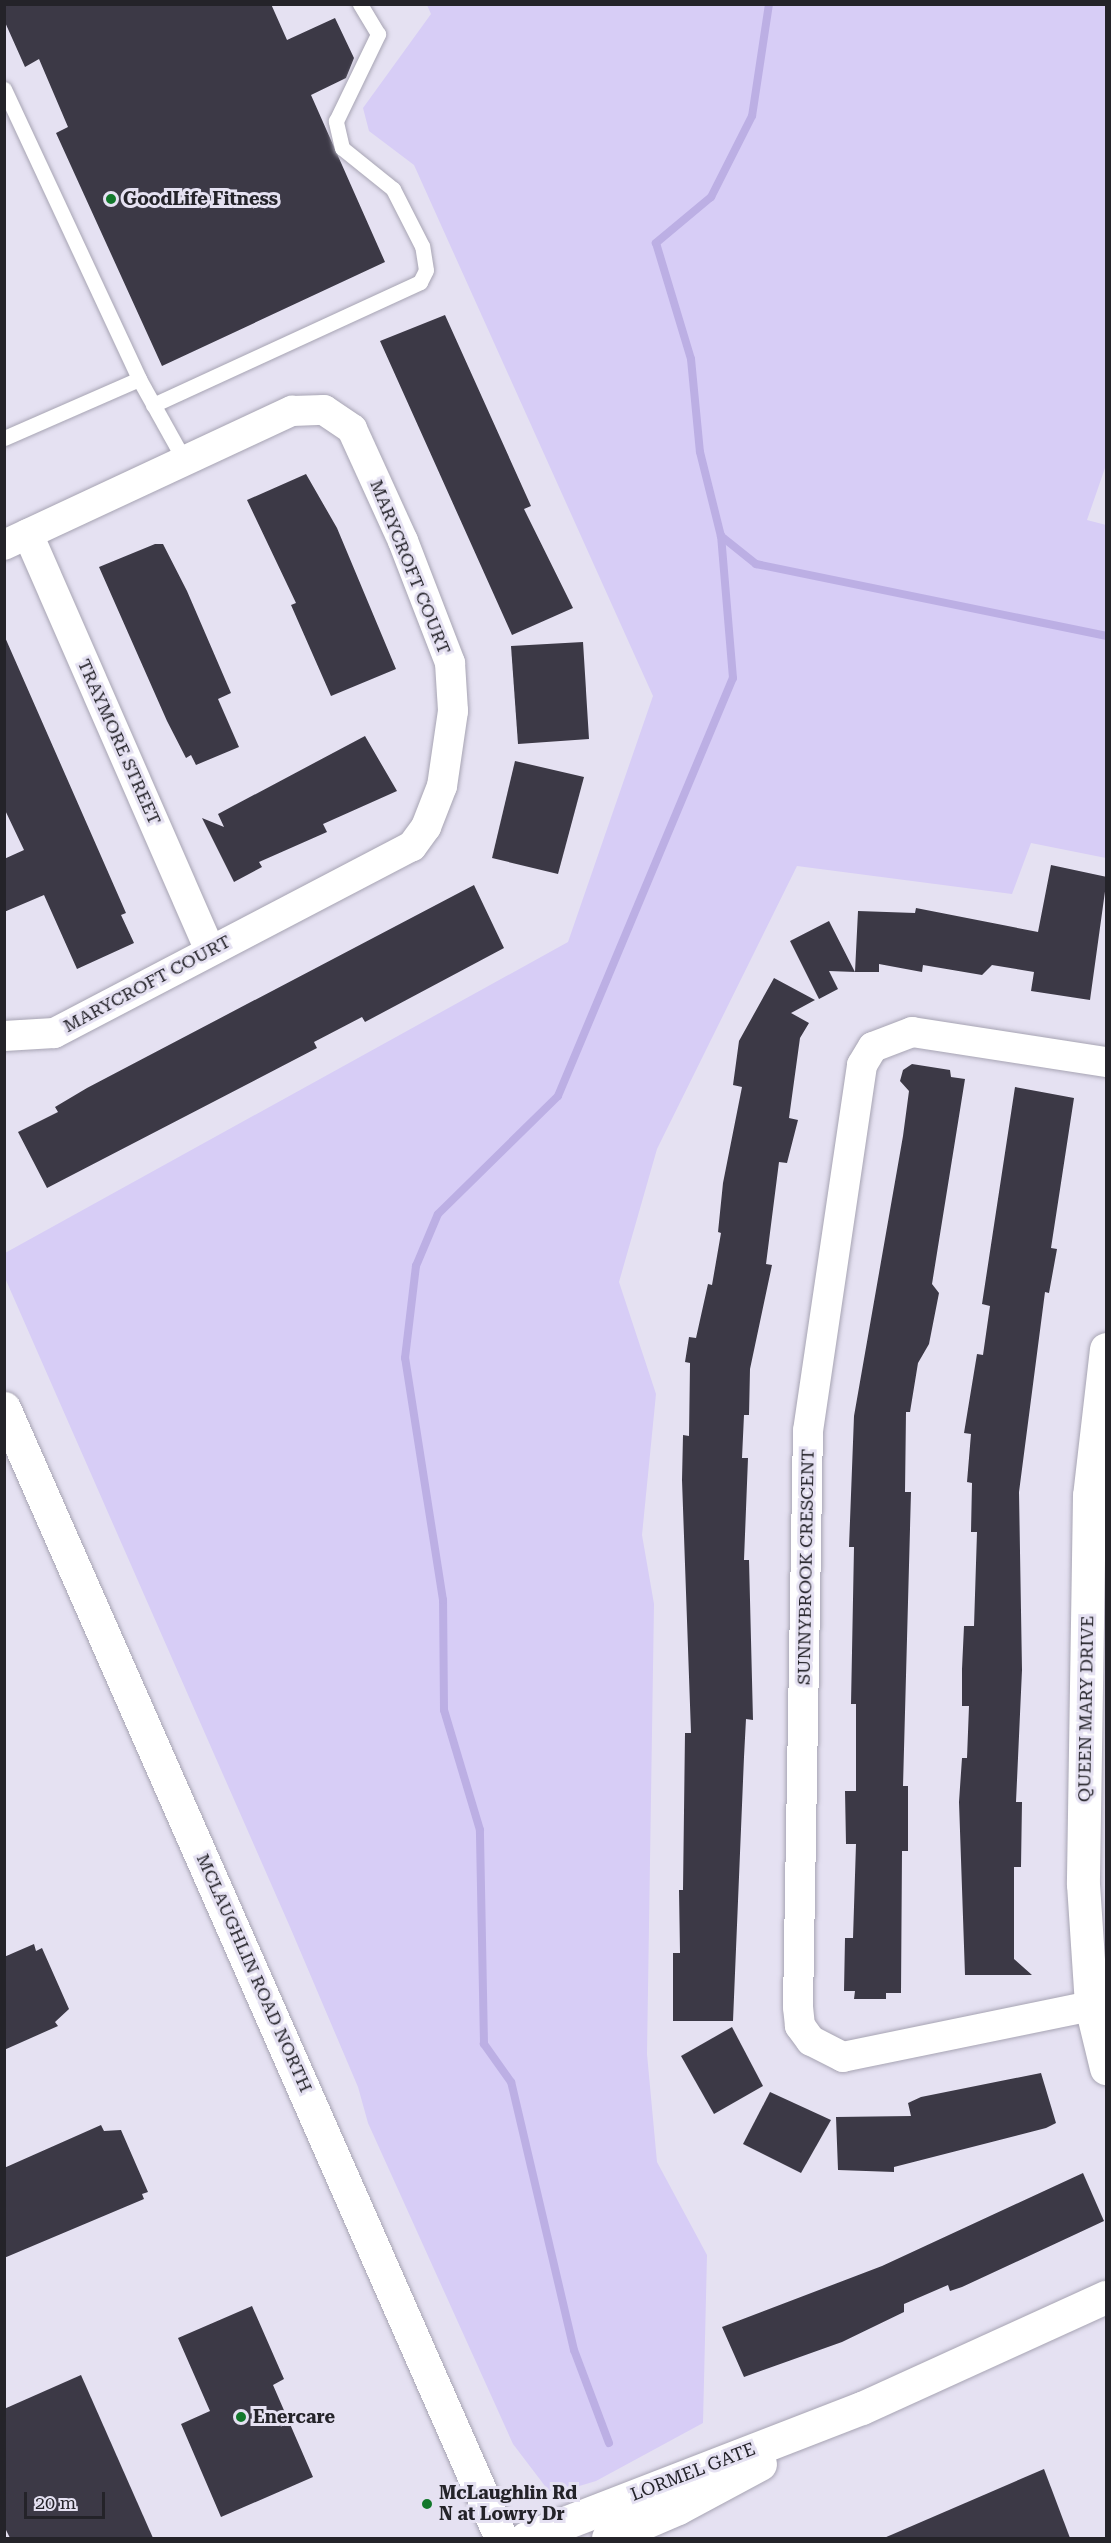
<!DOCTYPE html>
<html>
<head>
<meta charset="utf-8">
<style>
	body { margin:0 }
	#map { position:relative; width:1111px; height:2543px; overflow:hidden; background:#e5e1f2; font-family:"Roboto Serif",serif }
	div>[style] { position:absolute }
	.green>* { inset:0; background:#d7cdf6 }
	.stream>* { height:8px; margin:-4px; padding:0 4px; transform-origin:4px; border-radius:4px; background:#bcafe4 }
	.building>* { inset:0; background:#3c3946 }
	.roads { filter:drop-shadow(0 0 2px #a7a4b3) drop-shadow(0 0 2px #a7a4b3) }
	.lane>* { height:15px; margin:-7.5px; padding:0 7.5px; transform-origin:7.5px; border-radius:7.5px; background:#fff }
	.street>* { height:30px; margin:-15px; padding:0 15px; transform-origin:15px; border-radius:15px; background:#fff }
	.secondary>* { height:33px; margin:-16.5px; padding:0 16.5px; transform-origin:16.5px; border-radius:16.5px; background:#fff }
	.dots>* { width:16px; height:16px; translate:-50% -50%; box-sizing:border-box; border:3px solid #e5e1f2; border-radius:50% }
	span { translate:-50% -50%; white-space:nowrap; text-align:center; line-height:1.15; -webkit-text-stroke:6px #e5e1f2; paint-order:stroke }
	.poi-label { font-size:18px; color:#242329; font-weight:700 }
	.left { translate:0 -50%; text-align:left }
	.street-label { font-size:18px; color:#242329 }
	.frame { position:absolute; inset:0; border:6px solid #242329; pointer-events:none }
	.scale { position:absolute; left:24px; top:2492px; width:81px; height:27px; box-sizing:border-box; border:3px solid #242329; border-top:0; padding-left:8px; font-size:18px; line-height:21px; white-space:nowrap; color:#242329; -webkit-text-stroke:4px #e5e1f2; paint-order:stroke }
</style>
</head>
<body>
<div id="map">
	<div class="green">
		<div style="clip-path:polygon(427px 5px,1106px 5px,1106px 465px,1087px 520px,1106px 525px,1106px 858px,1031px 843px,1012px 894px,797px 866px,657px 1149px,619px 1282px,656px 1394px,642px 1535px,654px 1604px,647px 2054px,657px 2162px,707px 2255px,703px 2423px,596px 2481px,556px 2493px,548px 2490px,513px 2444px,368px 2123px,358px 2087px,290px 1927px,5px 1278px,5px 1253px,568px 942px,653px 696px,414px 165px,369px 131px,363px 108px,431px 14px)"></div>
	</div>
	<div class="stream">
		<div style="left:769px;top:4px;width:113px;rotate:98.6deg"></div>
		<div style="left:752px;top:116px;width:91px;rotate:116.8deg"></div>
		<div style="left:711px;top:197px;width:72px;rotate:140.1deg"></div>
		<div style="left:656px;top:243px;width:121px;rotate:73.2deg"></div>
		<div style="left:691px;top:359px;width:93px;rotate:84.5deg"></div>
		<div style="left:700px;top:452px;width:87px;rotate:76deg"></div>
		<div style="left:721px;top:536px;width:45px;rotate:38.7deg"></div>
		<div style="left:756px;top:564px;width:357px;rotate:11.6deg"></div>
		<div style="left:609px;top:2443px;width:99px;rotate:-110.6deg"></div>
		<div style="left:574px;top:2350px;width:275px;rotate:-103.2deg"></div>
		<div style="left:511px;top:2082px;width:47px;rotate:-125.4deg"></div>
		<div style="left:484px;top:2044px;width:214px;rotate:-91.1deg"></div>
		<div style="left:480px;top:1830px;width:125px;rotate:-106.7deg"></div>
		<div style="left:444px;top:1710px;width:110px;rotate:-90.5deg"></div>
		<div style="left:443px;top:1600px;width:245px;rotate:-98.9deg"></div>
		<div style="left:405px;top:1358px;width:93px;rotate:-83.2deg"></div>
		<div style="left:416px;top:1266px;width:56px;rotate:-67.1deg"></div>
		<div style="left:438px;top:1214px;width:168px;rotate:-44.5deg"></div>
		<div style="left:558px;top:1096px;width:453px;rotate:-67.3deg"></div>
		<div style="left:733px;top:678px;width:143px;rotate:-94.8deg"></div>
	</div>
	<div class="building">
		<div style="clip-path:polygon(4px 4px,271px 4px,287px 40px,335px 18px,354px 58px,346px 78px,311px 95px,385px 262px,162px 366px,56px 133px,68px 127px,39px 59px,25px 67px,4px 20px)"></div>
		<div style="clip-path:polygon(445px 315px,531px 506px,524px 509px,573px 608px,512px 635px,380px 341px)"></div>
		<div style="clip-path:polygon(306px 474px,337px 528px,396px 669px,331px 696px,291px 605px,296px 603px,247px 500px)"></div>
		<div style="clip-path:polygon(155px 544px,163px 544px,187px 591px,231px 693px,218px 699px,239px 747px,196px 765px,191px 755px,186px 758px,167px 721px,99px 567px)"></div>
		<div style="clip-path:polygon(4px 635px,126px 913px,121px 915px,134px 943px,77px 969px,44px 895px,4px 912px,4px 859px,24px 850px,4px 808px)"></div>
		<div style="clip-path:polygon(583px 642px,589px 739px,518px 744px,511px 646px)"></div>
		<div style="clip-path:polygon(365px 736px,397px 791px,323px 824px,327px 832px,259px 862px,262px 867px,234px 882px,202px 818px,224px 827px,218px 814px)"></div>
		<div style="clip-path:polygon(515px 761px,584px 777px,558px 874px,492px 858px)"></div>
		<div style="clip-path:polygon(1051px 865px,1107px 877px,1090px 1000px,1031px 991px,1034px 972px,992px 965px,982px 975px,923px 965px,922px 972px,879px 964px,879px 972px,855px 972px,858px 911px,915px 913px,916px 908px,1038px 932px)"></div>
		<div style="clip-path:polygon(474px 885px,504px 948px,365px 1022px,362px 1017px,314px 1042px,317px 1048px,47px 1188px,18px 1132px,58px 1112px,55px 1107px,87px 1088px)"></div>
		<div style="clip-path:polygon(829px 921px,855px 972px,829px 971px,838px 989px,819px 999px,790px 941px)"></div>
		<div style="clip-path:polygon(774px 978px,815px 1000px,791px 1013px,809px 1023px,800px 1038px,789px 1118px,798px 1120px,787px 1163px,779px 1162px,766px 1264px,772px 1265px,750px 1369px,749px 1415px,744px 1415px,742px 1458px,748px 1458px,744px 1560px,749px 1560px,753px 1720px,746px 1719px,744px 1757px,733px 2021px,673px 2021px,673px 1953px,680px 1953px,679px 1890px,683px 1890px,685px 1733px,691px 1733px,682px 1480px,683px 1435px,689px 1436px,690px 1363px,685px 1362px,689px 1337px,696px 1338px,708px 1284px,712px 1285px,721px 1233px,718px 1232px,723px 1183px,742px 1087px,733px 1085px,739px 1041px)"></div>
		<div style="clip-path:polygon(912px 1064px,950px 1070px,951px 1077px,965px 1079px,932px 1284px,939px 1293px,929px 1344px,918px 1363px,910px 1412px,906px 1412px,905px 1492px,911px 1492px,903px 1786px,908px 1786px,908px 1851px,902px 1851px,901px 1993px,886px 1993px,886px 1999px,854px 1999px,855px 1991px,844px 1991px,845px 1938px,853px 1938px,856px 1844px,846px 1844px,845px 1791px,856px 1791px,856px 1704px,851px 1704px,854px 1547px,849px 1547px,854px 1416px,903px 1136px,909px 1091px,900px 1081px,903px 1070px)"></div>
		<div style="clip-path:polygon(1015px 1087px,1074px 1098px,1051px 1248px,1057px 1249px,1049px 1293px,1045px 1292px,1019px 1492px,1022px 1670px,1016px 1802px,1022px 1802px,1021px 1867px,1014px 1867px,1014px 1959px,1032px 1975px,965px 1975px,959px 1802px,962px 1758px,967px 1758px,969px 1706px,962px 1706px,962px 1669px,964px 1626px,974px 1626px,977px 1532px,971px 1532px,972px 1483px,967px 1482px,971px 1434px,964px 1433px,977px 1354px,983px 1355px,990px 1306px,982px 1304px)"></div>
		<div style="clip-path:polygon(34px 1944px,36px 1951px,42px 1948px,69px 2009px,55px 2022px,58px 2026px,4px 2050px,4px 1957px)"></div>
		<div style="clip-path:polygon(732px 2027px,763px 2086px,714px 2114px,681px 2056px)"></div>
		<div style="clip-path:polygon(1041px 2073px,1056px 2123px,1046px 2128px,894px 2167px,894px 2172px,838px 2170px,836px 2117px,911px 2116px,908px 2103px,921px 2097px)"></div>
		<div style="clip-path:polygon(770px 2092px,831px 2120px,801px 2173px,743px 2144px)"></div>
		<div style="clip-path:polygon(101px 2125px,104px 2131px,121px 2130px,148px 2192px,142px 2194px,144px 2199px,4px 2258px,4px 2168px)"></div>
		<div style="clip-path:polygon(1083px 2173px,1104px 2221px,962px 2287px,950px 2291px,948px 2285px,904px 2304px,904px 2312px,842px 2342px,744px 2377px,722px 2327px,882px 2266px)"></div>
		<div style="clip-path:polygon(252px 2306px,284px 2379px,273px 2385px,313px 2477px,221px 2517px,181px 2424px,210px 2411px,178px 2338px)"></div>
		<div style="clip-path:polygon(81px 2375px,153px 2538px,10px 2538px,4px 2526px,4px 2409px)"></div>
		<div style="clip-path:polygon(1044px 2469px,1070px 2538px,884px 2538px)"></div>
	</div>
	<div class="roads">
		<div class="lane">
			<div style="left:4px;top:89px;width:320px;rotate:65deg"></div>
			<div style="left:139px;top:379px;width:90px;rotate:60.9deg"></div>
			<div style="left:153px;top:405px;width:294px;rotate:-24.7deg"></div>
			<div style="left:420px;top:282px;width:13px;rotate:-63deg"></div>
			<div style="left:426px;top:270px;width:24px;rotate:-99deg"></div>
			<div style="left:422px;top:246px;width:64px;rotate:-117deg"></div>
			<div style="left:393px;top:189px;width:65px;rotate:-141.2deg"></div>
			<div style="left:342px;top:148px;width:28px;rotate:-103deg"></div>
			<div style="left:336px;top:121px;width:97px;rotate:-64.2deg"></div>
			<div style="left:378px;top:34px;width:35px;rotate:-121deg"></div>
			<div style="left:4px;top:438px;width:147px;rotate:-23.6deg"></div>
		</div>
		<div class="street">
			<div style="left:28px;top:534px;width:454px;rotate:66.4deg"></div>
			<div style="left:4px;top:545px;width:318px;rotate:-25deg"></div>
			<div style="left:292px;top:411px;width:32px;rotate:-2deg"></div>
			<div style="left:324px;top:410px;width:34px;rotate:34deg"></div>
			<div style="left:352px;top:429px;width:123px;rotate:65.5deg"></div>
			<div style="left:403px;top:541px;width:131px;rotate:68.9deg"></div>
			<div style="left:450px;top:663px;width:48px;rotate:86.4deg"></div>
			<div style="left:453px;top:711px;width:76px;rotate:98.3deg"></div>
			<div style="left:442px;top:786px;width:44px;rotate:111.3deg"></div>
			<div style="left:426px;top:827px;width:24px;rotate:126deg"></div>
			<div style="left:412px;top:846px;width:404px;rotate:152.4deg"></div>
			<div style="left:54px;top:1033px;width:50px;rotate:176.6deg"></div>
			<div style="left:1091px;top:2006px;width:253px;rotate:168.4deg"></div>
			<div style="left:843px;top:2057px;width:36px;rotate:-153deg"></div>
			<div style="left:811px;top:2041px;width:19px;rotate:-126deg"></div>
			<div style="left:800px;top:2026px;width:19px;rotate:-96deg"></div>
			<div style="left:798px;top:2007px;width:576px;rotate:-89.01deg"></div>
			<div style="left:808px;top:1431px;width:370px;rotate:-81.6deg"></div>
			<div style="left:862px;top:1065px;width:21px;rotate:-59deg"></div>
			<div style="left:873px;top:1047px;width:42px;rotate:-21deg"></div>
			<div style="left:912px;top:1032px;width:196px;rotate:8.8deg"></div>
		</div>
		<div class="secondary">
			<div style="left:1106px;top:1349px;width:147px;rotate:96.6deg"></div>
			<div style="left:1089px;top:1495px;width:389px;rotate:90.9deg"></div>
			<div style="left:1083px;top:1884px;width:122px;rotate:86.2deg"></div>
			<div style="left:1091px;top:2006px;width:64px;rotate:76.4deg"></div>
			<div style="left:4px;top:1408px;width:1234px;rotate:66.26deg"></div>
			<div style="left:526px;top:2538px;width:360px;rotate:-21.2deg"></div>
			<div style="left:862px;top:2408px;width:268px;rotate:-24.5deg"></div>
			<div style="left:608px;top:2538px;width:76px;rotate:-23.2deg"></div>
			<div style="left:678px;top:2508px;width:93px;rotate:-28.2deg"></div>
		</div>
	</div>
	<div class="dots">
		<div style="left:111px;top:199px;background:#12782b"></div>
		<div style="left:241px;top:2417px;background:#12782b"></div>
		<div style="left:427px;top:2504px;background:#12782b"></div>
	</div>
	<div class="poi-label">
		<span class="left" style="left:123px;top:199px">GoodLife Fitness</span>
		<span class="left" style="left:253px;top:2417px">Enercare</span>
		<span class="left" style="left:439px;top:2504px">McLaughlin Rd<br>N at Lowry Dr</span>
	</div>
	<div class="street-label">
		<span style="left:410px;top:567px;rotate:68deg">MARYCROFT COURT</span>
		<span style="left:119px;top:742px;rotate:66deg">TRAYMORE STREET</span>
		<span style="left:147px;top:984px;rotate:-28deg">MARYCROFT COURT</span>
		<span style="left:806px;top:1567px;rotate:-89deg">SUNNYBROOK CRESCENT</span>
		<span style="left:1086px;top:1709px;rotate:-89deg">QUEEN MARY DRIVE</span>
		<span style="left:254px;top:1973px;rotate:66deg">MCLAUGHLIN ROAD NORTH</span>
		<span style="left:693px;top:2472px;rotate:-21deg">LORMEL GATE</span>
	</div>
	<div class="frame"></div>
	<div class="scale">20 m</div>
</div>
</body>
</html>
